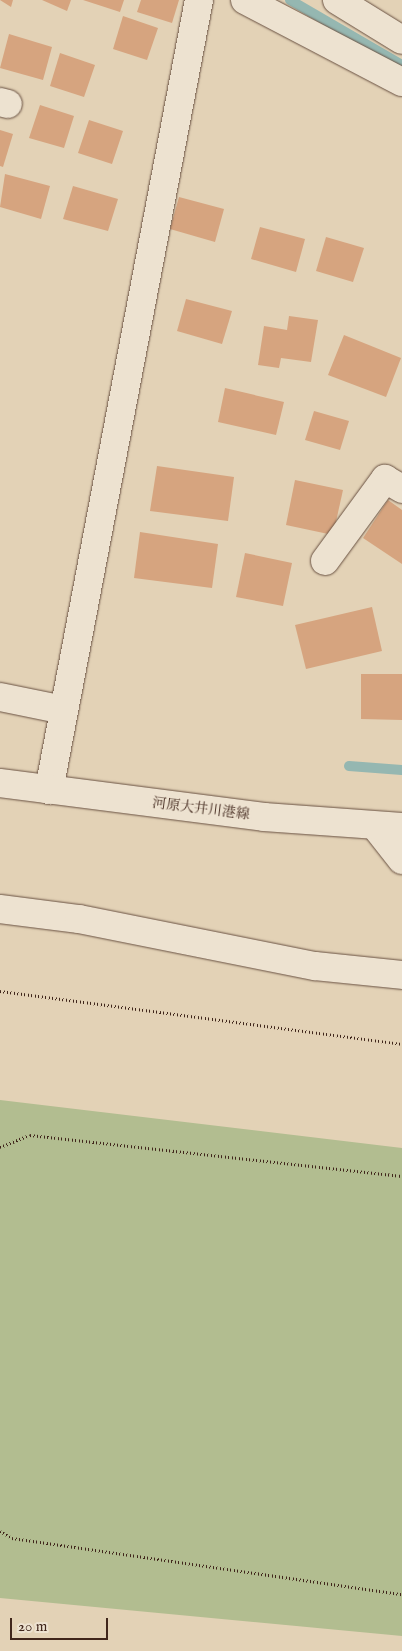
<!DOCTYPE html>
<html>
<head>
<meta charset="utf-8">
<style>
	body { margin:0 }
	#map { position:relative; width:402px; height:1651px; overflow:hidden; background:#e3d2b6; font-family:"IM FELL English","Noto Serif JP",serif }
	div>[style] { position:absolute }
	.green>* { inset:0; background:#b2bd90 }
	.stream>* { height:10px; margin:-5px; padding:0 5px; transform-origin:5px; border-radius:5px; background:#95b7b1 }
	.building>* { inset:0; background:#d6a47f }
	.path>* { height:3px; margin-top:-1.5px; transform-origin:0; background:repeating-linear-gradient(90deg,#40261b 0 1px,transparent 0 3.5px) }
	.roads { filter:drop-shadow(0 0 1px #695142) drop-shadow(0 0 1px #695142) }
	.minor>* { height:28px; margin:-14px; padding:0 14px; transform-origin:14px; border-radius:14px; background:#ede2d0 }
	.secondary>* { height:28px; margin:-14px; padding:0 14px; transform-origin:14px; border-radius:14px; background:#ede2d0 }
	span { translate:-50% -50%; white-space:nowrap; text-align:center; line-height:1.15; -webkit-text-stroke:4px #ede2d0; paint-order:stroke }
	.street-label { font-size:14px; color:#40261b }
	.scale { position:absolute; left:10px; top:1618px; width:98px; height:22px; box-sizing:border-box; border:2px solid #40261b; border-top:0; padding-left:6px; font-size:15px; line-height:18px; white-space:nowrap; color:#40261b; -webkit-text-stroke:4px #ede2d0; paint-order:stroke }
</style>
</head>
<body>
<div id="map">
	<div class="green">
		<div style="clip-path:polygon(0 1100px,402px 1148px,402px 1636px,0 1598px)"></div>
	</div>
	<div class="stream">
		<div style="left:290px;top:0;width:129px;rotate:30.1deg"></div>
		<div style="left:349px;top:766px;width:53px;rotate:4.3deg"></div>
	</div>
	<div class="building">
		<div style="clip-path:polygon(0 0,13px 0,11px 7px)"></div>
		<div style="clip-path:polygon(42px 0,71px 0,67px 11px)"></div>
		<div style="clip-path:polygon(83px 0,124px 0,120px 12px)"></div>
		<div style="clip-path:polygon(141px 0,179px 0,172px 23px,137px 12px)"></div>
		<div style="clip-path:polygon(123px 16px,158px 28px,147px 60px,113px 49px)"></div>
		<div style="clip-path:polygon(9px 34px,52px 47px,43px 80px,0 68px)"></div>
		<div style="clip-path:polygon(60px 53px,95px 65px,84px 97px,50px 86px)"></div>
		<div style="clip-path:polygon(40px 105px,74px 116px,64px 148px,29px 138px)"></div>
		<div style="clip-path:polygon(89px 120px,123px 131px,112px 164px,78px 153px)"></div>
		<div style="clip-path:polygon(0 130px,13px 134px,3px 167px,0 166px)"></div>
		<div style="clip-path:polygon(5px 174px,50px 186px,41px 219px,0 207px)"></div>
		<div style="clip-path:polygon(73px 186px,118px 199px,108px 231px,63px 219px)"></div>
		<div style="clip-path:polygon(179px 197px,224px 209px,215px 242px,170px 229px)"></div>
		<div style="clip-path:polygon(260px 227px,305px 239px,296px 272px,251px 259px)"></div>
		<div style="clip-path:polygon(326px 237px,364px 248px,353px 282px,316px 271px)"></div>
		<div style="clip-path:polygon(186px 299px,232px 311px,222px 344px,177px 331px)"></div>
		<div style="clip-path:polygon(289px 316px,318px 320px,311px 362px,281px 358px,279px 368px,258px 365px,264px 326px,287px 330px)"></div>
		<div style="clip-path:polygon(344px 335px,401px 358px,386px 397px,328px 375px)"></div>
		<div style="clip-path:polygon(225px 388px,284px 402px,276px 435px,218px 422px)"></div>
		<div style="clip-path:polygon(314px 411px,349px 421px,340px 450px,305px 440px)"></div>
		<div style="clip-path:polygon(157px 466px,234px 477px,228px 521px,150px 511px)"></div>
		<div style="clip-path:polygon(295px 480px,343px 490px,333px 535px,286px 525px)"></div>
		<div style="clip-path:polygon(388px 500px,402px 510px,402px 564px,363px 538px)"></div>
		<div style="clip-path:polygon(140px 532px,218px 544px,212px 588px,134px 578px)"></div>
		<div style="clip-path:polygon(245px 553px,292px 563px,283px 606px,236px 597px)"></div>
		<div style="clip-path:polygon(372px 607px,382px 651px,306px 669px,295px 625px)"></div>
		<div style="clip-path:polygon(361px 674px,402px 674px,402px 720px,361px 719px)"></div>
	</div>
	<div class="path">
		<div style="left:0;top:991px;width:405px;rotate:7.5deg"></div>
		<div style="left:0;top:1147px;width:32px;rotate:-22deg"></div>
		<div style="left:30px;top:1135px;width:374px;rotate:6.3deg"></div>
		<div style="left:0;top:1531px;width:14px;rotate:30deg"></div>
		<div style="left:12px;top:1538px;width:394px;rotate:8.2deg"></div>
	</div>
	<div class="roads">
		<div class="minor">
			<div style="left:245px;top:0;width:177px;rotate:27.6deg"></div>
			<div style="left:337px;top:0;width:76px;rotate:31.6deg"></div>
			<div style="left:0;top:102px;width:8px;rotate:14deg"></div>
			<div style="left:325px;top:561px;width:102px;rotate:-53.8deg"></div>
			<div style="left:385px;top:479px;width:20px;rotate:30deg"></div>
			<div style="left:0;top:697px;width:65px;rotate:11.5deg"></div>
			<div style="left:49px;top:790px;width:804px;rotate:-79.25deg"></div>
			<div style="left:376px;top:827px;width:42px;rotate:51.8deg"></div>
			<div style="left:0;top:909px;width:80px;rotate:7.2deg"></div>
			<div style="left:79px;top:919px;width:241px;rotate:11.3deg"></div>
			<div style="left:315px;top:966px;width:87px;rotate:5.9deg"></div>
		</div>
		<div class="secondary">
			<div style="left:0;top:783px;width:266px;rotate:7.3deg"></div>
			<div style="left:264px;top:817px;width:138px;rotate:4.1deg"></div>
		</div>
	</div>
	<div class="street-label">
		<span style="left:201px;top:809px;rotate:7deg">河原大井川港線</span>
	</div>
	<div class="scale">20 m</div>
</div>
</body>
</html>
